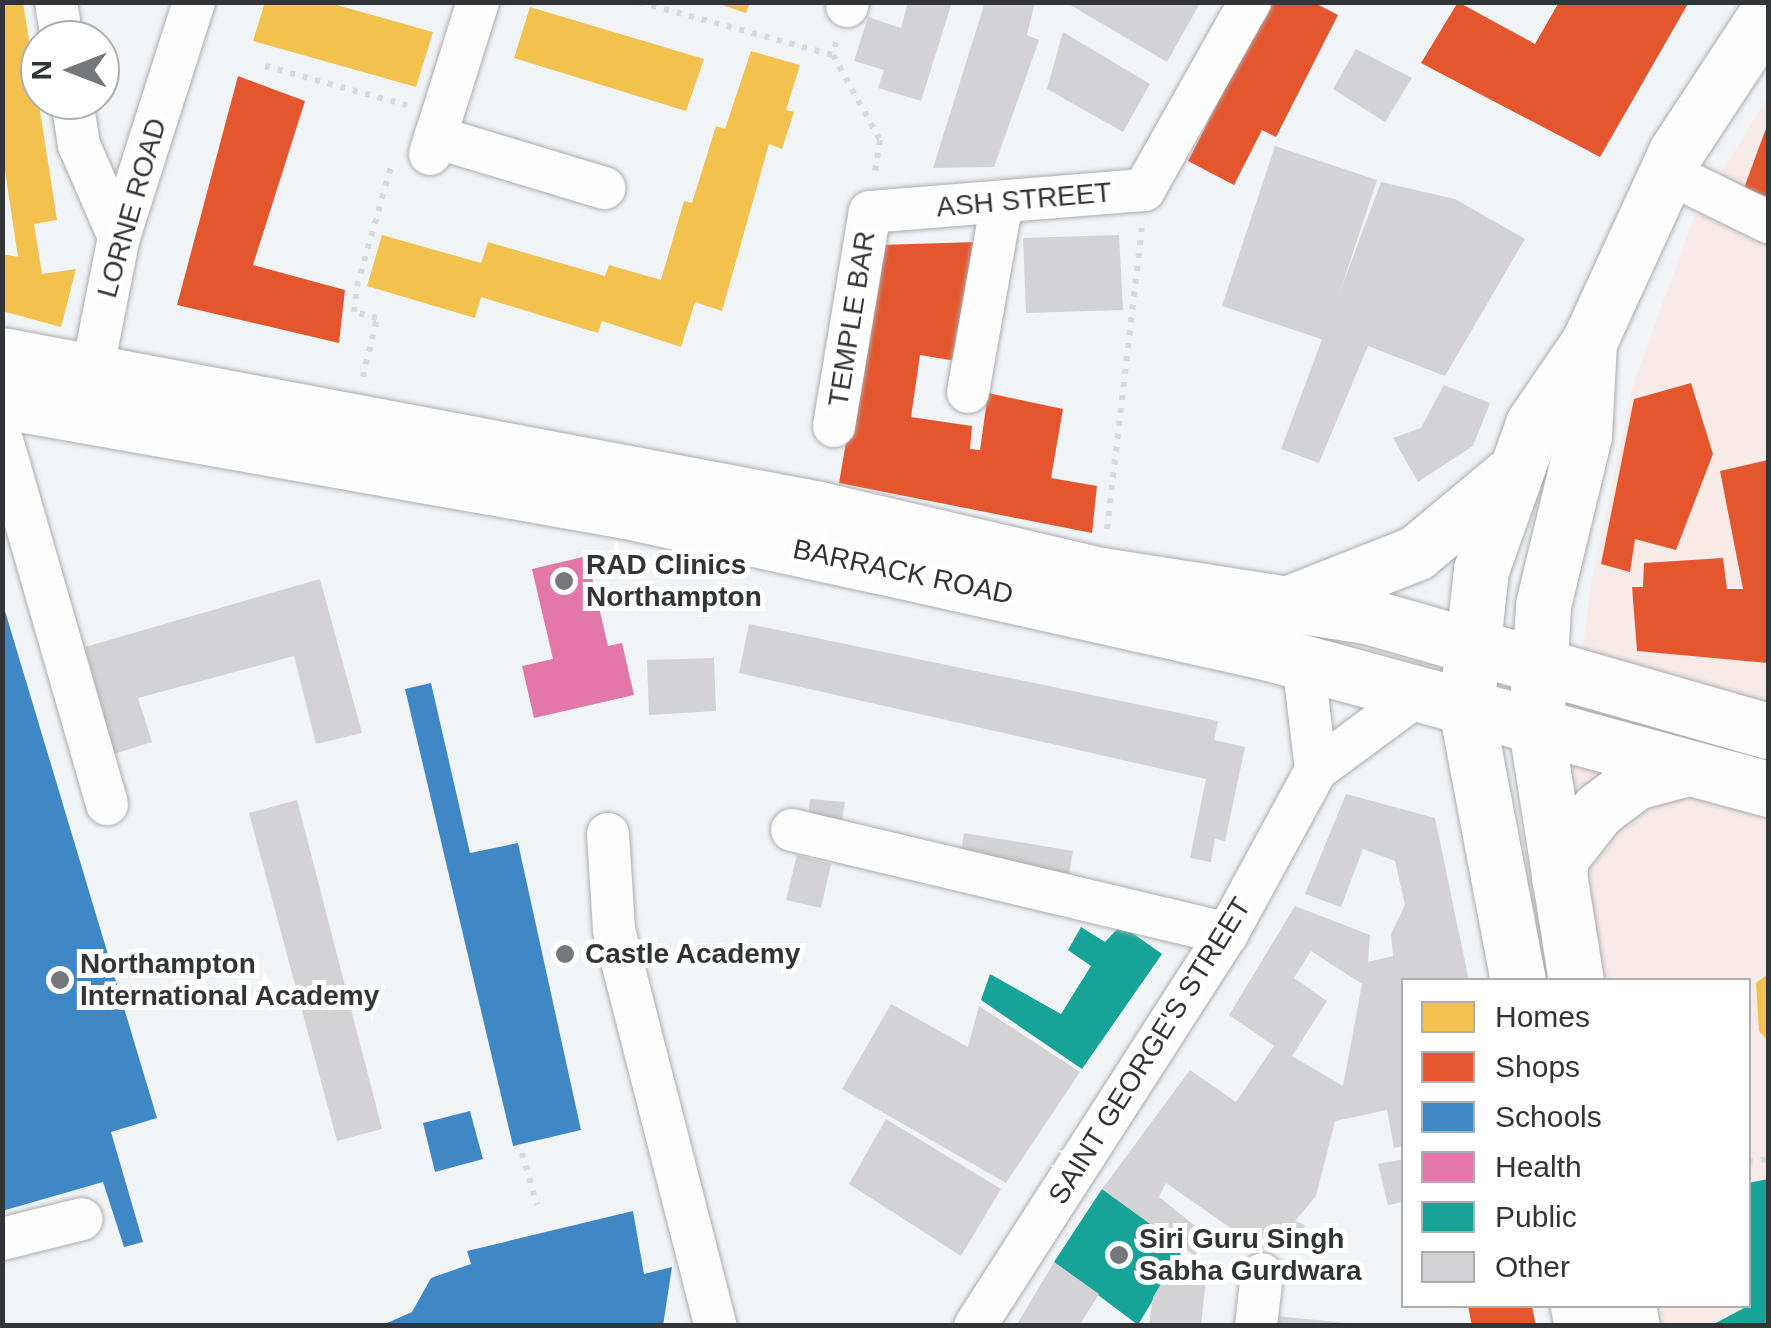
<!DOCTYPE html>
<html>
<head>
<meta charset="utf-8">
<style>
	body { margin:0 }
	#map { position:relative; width:1771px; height:1328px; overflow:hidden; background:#f1f4f7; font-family:Helvetica,sans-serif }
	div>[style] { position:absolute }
	.commercial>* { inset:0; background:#f7eae7 }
	.homes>* { inset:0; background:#f2c14e }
	.shops>* { inset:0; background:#e4572e }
	.schools>* { inset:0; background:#3f88c5 }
	.health>* { inset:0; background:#e377a8 }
	.public>* { inset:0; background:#17a398 }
	.building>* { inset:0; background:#d3d2d4 }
	.path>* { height:6px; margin-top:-3px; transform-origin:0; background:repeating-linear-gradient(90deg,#d8dadb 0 5px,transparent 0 13px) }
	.roads { filter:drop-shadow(0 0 2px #abacaf) drop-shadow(0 0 2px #abacaf) }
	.minor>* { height:42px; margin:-21px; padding:0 21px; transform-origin:21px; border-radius:21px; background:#fdfdfe }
	.major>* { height:55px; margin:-27.5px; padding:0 27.5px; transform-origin:27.5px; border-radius:27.5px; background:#fdfdfe }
	.highway>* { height:55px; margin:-27.5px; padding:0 27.5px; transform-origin:27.5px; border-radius:27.5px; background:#fdfdfe }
	.dots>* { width:28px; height:28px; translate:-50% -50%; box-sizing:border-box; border:5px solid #fff; border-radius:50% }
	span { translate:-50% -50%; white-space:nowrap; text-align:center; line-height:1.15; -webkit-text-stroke:10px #fff; paint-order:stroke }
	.street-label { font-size:28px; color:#323437 }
	.poi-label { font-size:28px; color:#323437; font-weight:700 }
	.left { translate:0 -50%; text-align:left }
	.frame { position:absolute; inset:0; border:5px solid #323437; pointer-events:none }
	.legend { position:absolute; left:1401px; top:978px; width:350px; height:330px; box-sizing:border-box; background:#fff; border:2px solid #adaeaf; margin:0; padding:12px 18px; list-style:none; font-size:30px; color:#323437 }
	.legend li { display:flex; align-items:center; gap:20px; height:50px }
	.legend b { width:50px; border:2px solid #adaeaf }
	.north { position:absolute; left:20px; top:20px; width:100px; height:100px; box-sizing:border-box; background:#fff; border:2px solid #adaeaf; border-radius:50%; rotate:270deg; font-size:28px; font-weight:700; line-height:40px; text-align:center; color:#323437 }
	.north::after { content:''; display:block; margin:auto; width:35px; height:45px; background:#75777a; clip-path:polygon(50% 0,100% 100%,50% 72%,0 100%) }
</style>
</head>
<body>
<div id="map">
	<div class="commercial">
		<div style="clip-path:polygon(1768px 97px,1768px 1325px,1643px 1325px,1640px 1306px,1748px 1306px,1748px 981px,1597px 981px,1568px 767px,1591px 585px,1633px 385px,1695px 215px)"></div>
	</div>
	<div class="homes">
		<div style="clip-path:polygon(2px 2px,23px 2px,57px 220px,34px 224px,42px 274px,76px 269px,61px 327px,2px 311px,2px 254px,18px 257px,2px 151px)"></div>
		<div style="clip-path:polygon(265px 2px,326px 2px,433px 32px,416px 87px,253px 41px)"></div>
		<div style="clip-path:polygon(713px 2px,750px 2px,746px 13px)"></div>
		<div style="clip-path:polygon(530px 7px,704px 59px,686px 111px,514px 58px)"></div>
		<div style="clip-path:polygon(751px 51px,800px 65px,786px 110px,794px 112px,782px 149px,769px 144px,722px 311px,695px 302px,681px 347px,602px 321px,598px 333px,481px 297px,475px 318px,367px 286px,382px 235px,481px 263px,488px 242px,605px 276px,609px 265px,661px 280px,684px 201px,692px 203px,716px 126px,725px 129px)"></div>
		<div style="clip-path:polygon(1768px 974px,1768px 1041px,1759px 1031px,1756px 983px)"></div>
	</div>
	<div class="shops">
		<div style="clip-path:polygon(1269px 2px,1313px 2px,1338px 15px,1276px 137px,1262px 130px,1234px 185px,1188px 161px)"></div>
		<div style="clip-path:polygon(1458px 2px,1535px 44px,1559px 2px,1689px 2px,1600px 157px,1421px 63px)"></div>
		<div style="clip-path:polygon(238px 76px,305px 101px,253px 265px,345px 290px,339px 343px,177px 305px)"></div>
		<div style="clip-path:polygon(1768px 123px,1768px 197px,1744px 188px)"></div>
		<div style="clip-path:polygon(976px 242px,956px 361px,920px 355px,911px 417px,972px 426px,970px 449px,980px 450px,988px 393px,1063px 409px,1051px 478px,1097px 486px,1092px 533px,839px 483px,880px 245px)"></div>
		<div style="clip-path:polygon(1691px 383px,1713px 454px,1676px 550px,1635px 539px,1630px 572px,1601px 564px,1634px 399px)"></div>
		<div style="clip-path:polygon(1768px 460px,1768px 663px,1637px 651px,1632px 587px,1643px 587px,1644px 563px,1723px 558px,1727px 589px,1743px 589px,1720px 471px)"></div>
		<div style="clip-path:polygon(1468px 1306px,1532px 1306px,1536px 1326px,1472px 1326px)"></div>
	</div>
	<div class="schools">
		<div style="clip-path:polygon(2px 601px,157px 1118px,111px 1132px,143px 1242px,124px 1247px,103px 1182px,2px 1211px)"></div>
		<div style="clip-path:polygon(431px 683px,470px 853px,518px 843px,581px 1130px,513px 1146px,405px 689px)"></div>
		<div style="clip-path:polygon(470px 1111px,483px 1159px,435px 1172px,423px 1123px)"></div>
		<div style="clip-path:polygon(633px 1211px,644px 1274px,672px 1267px,663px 1326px,380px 1326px,412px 1312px,431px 1278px,471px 1264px,467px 1251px)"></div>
	</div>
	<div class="health">
		<div style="clip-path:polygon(587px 556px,608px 646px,622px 643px,634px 695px,534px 718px,522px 666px,553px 659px,532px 569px)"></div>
	</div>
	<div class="public">
		<div style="clip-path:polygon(1121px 925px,1162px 954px,1082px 1069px,981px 1000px,990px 974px,1061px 1014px,1091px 966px,1068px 950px,1081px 927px,1105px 942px)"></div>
		<div style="clip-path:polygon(1768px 1179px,1768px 1326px,1710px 1326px,1748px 1306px,1748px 1183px)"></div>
		<div style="clip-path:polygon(1102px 1189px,1184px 1248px,1138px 1325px,1054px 1262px)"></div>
	</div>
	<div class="building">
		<div style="clip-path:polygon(908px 2px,952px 2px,921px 101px,878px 88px,884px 70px,854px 61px,868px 17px,901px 28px)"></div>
		<div style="clip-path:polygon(985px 2px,1035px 2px,1027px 35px,1039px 40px,994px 167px,933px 168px)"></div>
		<div style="clip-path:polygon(1067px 3px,1200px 3px,1167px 62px)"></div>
		<div style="clip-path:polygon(1063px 32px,1150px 84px,1123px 132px,1047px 89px)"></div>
		<div style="clip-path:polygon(1356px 49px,1412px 78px,1385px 122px,1333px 89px)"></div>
		<div style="clip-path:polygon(1275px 146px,1377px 180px,1324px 340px,1222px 306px)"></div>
		<div style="clip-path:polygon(1381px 182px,1455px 199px,1525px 239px,1445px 376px,1368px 346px,1319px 463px,1281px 449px)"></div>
		<div style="clip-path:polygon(1119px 235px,1123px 310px,1026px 313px,1023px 238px)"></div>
		<div style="clip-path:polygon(1444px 385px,1490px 403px,1473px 446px,1418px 482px,1393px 438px,1421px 428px)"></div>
		<div style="clip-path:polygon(320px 579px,362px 733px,316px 744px,294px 656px,138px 698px,152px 742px,114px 754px,85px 647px)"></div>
		<div style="clip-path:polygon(749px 624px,1218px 721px,1214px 740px,1245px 747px,1225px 841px,1215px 839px,1211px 862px,1190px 858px,1206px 779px,739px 673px)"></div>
		<div style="clip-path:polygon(714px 658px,716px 711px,649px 715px,647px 660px)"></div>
		<div style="clip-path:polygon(evenodd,1346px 794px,1435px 818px,1469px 981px,1404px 981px,1404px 1146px,1394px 1148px,1387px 1110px,1335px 1121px,1316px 1196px,1295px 1221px,1305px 1225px,1301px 1241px,1261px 1249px,1166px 1183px,1159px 1197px,1209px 1237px,1195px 1256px,1102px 1189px,1190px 1070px,1236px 1102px,1274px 1046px,1229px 1015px,1295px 906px,1370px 935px,1368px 962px,1393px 956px,1391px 934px,1405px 905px,1395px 861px,1363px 849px,1341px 907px,1305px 894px,1346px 794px,1311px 951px,1362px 984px,1343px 1086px,1292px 1056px,1327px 1001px,1294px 978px,1311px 951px)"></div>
		<div style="clip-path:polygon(810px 799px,845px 802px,840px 830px,807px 824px)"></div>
		<div style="clip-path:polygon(297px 800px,382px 1129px,337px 1141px,249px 813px)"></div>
		<div style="clip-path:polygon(964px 833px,1073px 851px,1068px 880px,960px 860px)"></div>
		<div style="clip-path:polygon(797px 855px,831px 864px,821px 908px,786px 900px)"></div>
		<div style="clip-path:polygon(891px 1004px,968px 1047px,979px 1006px,1080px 1072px,1006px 1183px,842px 1089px)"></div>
		<div style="clip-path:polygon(886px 1119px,1001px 1189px,961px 1256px,849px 1184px)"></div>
		<div style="clip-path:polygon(1404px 1159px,1404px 1202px,1388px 1205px,1378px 1164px)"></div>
		<div style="clip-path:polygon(1054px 1262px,1099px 1294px,1079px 1326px,1016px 1326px)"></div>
		<div style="clip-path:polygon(1174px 1263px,1207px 1268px,1201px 1326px,1149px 1326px,1153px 1297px)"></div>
		<div style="clip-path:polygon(1275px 1316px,1347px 1323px,1347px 1326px,1274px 1326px)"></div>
	</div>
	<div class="path">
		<div style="left:639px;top:2px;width:201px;rotate:15.3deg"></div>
		<div style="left:836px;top:42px;width:13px;rotate:103deg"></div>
		<div style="left:833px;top:55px;width:97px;rotate:61.1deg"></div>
		<div style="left:880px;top:140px;width:31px;rotate:99deg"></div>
		<div style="left:265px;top:66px;width:147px;rotate:15.4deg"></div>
		<div style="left:363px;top:377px;width:61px;rotate:-76.7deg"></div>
		<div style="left:377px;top:318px;width:24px;rotate:-165deg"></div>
		<div style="left:354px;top:312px;width:26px;rotate:-83deg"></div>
		<div style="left:357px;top:286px;width:128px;rotate:-74.1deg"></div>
		<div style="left:1107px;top:529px;width:303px;rotate:-83.4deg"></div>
		<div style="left:522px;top:1153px;width:54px;rotate:73.9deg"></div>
		<div style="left:1748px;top:1162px;width:20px;rotate:-9deg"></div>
	</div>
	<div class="roads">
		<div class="minor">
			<div style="left:56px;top:2px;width:38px;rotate:81deg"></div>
			<div style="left:847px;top:6px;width:4px;rotate:-76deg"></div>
			<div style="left:72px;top:100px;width:46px;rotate:81.2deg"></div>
			<div style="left:79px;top:145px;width:100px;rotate:66.5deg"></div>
			<div style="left:435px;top:137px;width:177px;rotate:16.8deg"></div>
			<div style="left:430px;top:154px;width:159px;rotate:-72.5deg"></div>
			<div style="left:1666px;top:172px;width:114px;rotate:26.1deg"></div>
			<div style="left:968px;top:392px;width:193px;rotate:-79.9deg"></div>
			<div style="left:86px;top:402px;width:168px;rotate:-78.7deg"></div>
			<div style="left:119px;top:237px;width:247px;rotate:-72.3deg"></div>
			<div style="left:834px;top:426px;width:217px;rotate:-80.5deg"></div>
			<div style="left:870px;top:212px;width:275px;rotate:-4.6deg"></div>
			<div style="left:1144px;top:190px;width:216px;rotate:-60.6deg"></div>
			<div style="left:2px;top:440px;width:379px;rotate:73.9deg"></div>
			<div style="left:1303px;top:662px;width:109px;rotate:83.1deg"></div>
			<div style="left:792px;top:830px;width:447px;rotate:13.4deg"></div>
			<div style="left:608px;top:834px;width:96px;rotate:86.4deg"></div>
			<div style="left:614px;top:930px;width:409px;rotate:75.6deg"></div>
			<div style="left:2px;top:1239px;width:82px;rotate:-14deg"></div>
			<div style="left:975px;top:1326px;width:466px;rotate:-57.3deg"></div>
			<div style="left:1227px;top:934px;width:187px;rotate:-61.5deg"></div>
			<div style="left:1316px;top:770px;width:124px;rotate:-36.5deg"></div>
			<div style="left:1256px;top:1326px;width:52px;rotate:-83.4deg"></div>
		</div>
		<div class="major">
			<div style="left:1294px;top:601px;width:131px;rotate:-21.5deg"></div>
			<div style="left:1416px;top:553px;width:120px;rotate:-39.9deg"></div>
			<div style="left:1559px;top:879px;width:22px;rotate:-85deg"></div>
			<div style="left:1561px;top:857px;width:60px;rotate:-51.8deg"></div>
			<div style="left:1598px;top:810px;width:46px;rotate:-37.1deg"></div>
			<div style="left:1635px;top:782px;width:51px;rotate:-14.9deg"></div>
			<div style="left:1518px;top:981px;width:278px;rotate:-100.8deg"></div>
			<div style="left:1466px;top:708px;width:139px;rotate:-83.8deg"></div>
			<div style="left:1481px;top:570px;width:155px;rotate:-70.4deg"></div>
			<div style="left:1533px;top:424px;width:99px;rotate:-55.7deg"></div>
			<div style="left:1589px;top:342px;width:209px;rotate:-65.4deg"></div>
			<div style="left:1676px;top:152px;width:168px;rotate:-56.7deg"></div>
			<div style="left:1576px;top:981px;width:256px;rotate:-99deg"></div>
			<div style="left:1536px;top:728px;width:123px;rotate:-86.7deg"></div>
			<div style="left:1543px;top:605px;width:175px;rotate:-76.4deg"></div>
			<div style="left:1584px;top:435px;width:93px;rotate:-86.9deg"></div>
			<div style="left:1578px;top:1306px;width:20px;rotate:79deg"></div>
			<div style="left:1628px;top:1306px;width:20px;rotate:79deg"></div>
		</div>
		<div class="highway">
			<div style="left:2px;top:355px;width:831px;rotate:10.67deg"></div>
			<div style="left:819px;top:509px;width:290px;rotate:13.2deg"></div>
			<div style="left:1101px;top:575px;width:269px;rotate:8.8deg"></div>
			<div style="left:1367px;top:616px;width:417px;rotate:16deg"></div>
			<div style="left:2px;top:401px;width:634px;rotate:10deg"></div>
			<div style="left:626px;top:511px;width:259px;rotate:12.3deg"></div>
			<div style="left:879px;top:566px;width:407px;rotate:12.6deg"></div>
			<div style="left:1276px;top:655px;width:510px;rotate:15.24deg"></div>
		</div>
	</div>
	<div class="dots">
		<div style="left:564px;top:581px;background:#75777a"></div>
		<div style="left:565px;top:954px;background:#75777a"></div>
		<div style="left:60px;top:980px;background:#75777a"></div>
		<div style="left:1119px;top:1255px;background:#75777a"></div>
	</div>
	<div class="street-label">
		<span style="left:1024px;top:200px;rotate:-5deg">ASH STREET</span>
		<span style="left:132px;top:208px;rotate:-74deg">LORNE ROAD</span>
		<span style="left:852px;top:319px;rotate:-81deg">TEMPLE BAR</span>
		<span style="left:903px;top:572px;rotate:12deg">BARRACK ROAD</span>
		<span style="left:1150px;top:1051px;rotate:-58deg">SAINT GEORGE'S STREET</span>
	</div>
	<div class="poi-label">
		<span class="left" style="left:586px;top:581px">RAD Clinics<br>Northampton</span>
		<span class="left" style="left:585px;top:954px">Castle Academy</span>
		<span class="left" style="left:80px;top:980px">Northampton<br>International Academy</span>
		<span class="left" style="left:1139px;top:1255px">Siri Guru Singh<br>Sabha Gurdwara</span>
	</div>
	<div class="frame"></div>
	<ul class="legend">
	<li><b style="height:28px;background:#f2c14e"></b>Homes</li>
	<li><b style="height:28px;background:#e4572e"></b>Shops</li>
	<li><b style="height:28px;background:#3f88c5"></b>Schools</li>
	<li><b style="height:28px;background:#e377a8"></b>Health</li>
	<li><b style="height:28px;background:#17a398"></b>Public</li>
	<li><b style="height:28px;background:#d3d2d4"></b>Other</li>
	</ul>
	<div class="north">N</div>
</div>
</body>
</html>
